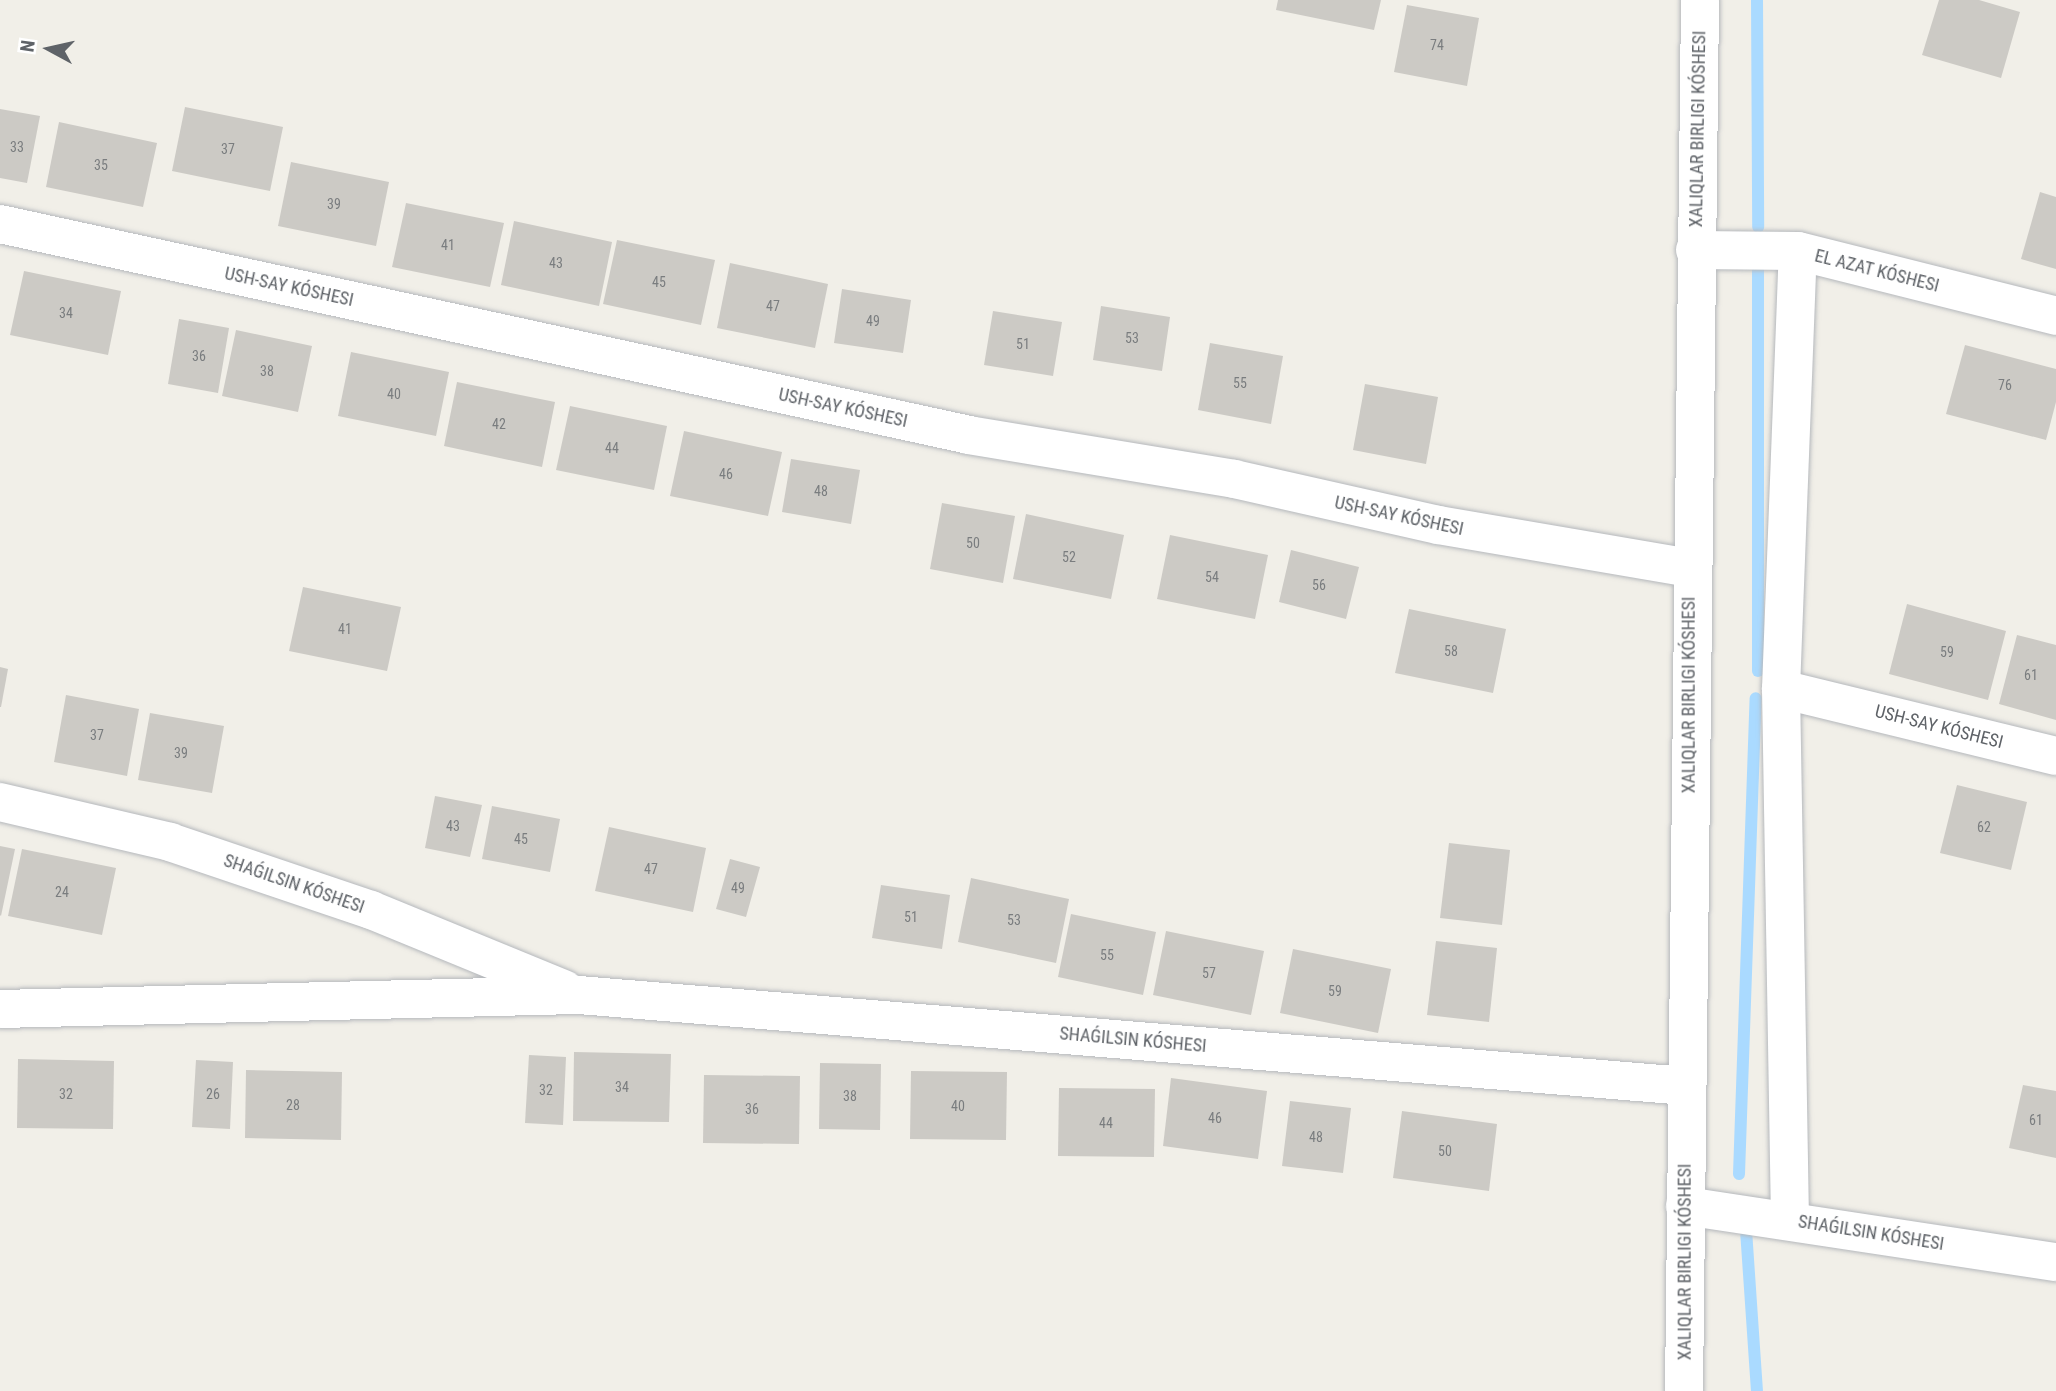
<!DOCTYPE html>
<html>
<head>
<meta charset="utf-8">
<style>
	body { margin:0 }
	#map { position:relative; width:2056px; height:1391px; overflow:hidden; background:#f1efe8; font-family:"Roboto Condensed",sans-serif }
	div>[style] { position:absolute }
	.stream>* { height:12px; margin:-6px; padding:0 6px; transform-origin:6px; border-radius:6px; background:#aadaff }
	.building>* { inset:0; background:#cccac5 }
	.roads { filter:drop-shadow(0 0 2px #b5b8bc) drop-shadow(0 0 2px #b5b8bc) }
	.street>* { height:38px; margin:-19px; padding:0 19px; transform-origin:19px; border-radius:19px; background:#fff }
	.secondary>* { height:38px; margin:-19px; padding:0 19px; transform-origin:19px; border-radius:19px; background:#fff }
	span { translate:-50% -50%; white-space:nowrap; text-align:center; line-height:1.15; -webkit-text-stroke:5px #fff; paint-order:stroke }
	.number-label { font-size:14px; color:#7a7d7f }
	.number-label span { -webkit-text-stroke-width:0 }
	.street-label { font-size:18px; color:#5f6368 }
	.north { position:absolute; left:14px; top:14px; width:70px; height:70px; -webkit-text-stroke:5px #fff; paint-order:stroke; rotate:278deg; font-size:19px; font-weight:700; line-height:28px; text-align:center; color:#5f6368 }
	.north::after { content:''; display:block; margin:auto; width:24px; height:32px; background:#5f6368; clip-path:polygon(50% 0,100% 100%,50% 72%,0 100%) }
</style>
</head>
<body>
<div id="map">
	<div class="stream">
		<div style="left:1757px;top:0;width:227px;rotate:89.7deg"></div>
		<div style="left:1758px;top:671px;width:403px;rotate:-90deg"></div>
		<div style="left:1739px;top:1174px;width:476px;rotate:-88deg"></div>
		<div style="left:1746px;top:1230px;width:161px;rotate:86.1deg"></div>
	</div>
	<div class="building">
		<div style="clip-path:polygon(1278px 0,1381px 0,1374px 30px,1276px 10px)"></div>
		<div style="clip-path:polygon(1939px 0,1979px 0,2020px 12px,2001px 78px,1922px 55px)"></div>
		<div style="clip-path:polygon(1407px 5px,1479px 18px,1467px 86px,1394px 72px)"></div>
		<div style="clip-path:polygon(185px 107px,283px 127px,270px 191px,172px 171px)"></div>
		<div style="clip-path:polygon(0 109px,40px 116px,27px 183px,0 178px)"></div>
		<div style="clip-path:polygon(59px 122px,157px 143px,143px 207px,46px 187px)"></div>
		<div style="clip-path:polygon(291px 162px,389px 182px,376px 246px,278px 226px)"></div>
		<div style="clip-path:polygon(2040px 192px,2056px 197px,2056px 269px,2021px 259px)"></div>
		<div style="clip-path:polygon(406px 203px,504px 223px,490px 287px,392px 267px)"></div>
		<div style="clip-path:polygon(514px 221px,612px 242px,599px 306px,501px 285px)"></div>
		<div style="clip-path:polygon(617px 240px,715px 260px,701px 325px,603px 304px)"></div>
		<div style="clip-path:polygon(730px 263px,828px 284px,815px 348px,717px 328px)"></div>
		<div style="clip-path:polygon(24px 271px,121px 291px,108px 355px,10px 335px)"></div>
		<div style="clip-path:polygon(842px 289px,911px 300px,903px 353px,834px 343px)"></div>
		<div style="clip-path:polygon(1101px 306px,1170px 317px,1162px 371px,1093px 360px)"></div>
		<div style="clip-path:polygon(993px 311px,1062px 322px,1053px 376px,984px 365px)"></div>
		<div style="clip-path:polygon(179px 319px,229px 328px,218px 393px,168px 384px)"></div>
		<div style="clip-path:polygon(236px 330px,312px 346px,298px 412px,222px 396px)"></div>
		<div style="clip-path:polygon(1210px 343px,1283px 356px,1271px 424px,1198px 410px)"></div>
		<div style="clip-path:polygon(1965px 345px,2056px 369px,2056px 402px,2046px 440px,1946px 414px)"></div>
		<div style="clip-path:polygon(351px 352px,449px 372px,436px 436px,338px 416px)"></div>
		<div style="clip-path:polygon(457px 382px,555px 402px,542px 467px,444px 446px)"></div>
		<div style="clip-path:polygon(1365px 384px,1438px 397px,1426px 464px,1353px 450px)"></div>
		<div style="clip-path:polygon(570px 406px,667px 426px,654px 490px,556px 470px)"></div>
		<div style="clip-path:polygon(684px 431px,782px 452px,768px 516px,670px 496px)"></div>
		<div style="clip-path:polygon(791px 459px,860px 470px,851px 524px,782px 512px)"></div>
		<div style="clip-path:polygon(942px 503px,1015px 516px,1003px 583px,930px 569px)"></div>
		<div style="clip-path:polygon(1026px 514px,1124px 535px,1111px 599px,1013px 579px)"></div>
		<div style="clip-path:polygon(1170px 535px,1268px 555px,1255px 619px,1157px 599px)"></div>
		<div style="clip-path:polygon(1291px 550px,1359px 567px,1346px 619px,1279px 602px)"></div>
		<div style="clip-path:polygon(303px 587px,401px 607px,387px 671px,289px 651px)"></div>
		<div style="clip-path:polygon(1907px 604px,2006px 631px,1988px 700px,1889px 674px)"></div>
		<div style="clip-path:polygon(1409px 609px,1506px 629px,1493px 693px,1395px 673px)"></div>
		<div style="clip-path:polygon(2017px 635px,2056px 645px,2056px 720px,1999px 704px)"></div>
		<div style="clip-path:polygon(0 667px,8px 669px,1px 707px,0 707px)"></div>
		<div style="clip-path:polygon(66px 695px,139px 709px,127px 776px,54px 762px)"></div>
		<div style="clip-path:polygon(150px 713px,224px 726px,212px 793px,138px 780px)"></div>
		<div style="clip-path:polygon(1957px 785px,2027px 802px,2011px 870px,1940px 853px)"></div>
		<div style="clip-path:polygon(435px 796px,482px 805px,470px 857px,425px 848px)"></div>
		<div style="clip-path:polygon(492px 806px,560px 819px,550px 872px,482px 859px)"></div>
		<div style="clip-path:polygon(609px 827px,706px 848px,693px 912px,595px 891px)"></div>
		<div style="clip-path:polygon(1449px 843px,1510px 850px,1502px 925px,1440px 918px)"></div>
		<div style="clip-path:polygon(0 846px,15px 849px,1px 916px,0 915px)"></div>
		<div style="clip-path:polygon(22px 849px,116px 868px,102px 935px,8px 916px)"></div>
		<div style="clip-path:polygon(730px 859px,760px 867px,746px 917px,716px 909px)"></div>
		<div style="clip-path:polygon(971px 878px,1069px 899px,1056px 963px,958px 942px)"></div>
		<div style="clip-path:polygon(881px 885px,950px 895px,942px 949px,872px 938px)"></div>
		<div style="clip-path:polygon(1071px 914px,1156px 932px,1143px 995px,1058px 977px)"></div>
		<div style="clip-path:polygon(1166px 931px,1264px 951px,1251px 1015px,1153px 995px)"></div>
		<div style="clip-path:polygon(1436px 941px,1497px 948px,1489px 1022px,1427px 1015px)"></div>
		<div style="clip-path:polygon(1293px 949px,1391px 969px,1378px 1033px,1280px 1013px)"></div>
		<div style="clip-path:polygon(574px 1052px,671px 1054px,669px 1122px,573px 1121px)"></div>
		<div style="clip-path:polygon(529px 1055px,566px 1057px,563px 1125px,525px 1123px)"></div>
		<div style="clip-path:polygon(18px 1059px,114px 1061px,113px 1129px,17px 1128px)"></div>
		<div style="clip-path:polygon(196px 1060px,233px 1062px,230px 1129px,192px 1127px)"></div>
		<div style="clip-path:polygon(820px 1063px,881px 1064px,880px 1130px,819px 1129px)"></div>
		<div style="clip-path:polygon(246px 1070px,342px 1072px,341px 1140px,245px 1138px)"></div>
		<div style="clip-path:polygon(911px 1071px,1007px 1072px,1006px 1140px,910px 1139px)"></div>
		<div style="clip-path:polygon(704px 1075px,800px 1076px,799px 1144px,703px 1143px)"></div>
		<div style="clip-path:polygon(1171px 1078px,1267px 1091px,1258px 1159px,1163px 1146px)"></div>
		<div style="clip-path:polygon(2023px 1085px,2056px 1091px,2056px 1158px,2009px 1148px)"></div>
		<div style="clip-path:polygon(1059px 1088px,1155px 1089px,1154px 1157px,1058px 1156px)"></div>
		<div style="clip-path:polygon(1290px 1101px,1351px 1108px,1343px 1173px,1282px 1166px)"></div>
		<div style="clip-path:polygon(1402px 1111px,1497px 1124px,1489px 1191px,1393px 1178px)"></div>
	</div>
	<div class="roads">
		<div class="street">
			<div style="left:0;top:224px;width:992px;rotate:12.28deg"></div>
			<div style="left:969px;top:435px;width:269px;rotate:9.4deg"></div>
			<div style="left:1234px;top:479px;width:209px;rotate:12.7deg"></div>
			<div style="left:1438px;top:525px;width:256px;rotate:9.7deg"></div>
			<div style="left:1695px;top:250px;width:103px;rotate:0.6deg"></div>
			<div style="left:1798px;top:251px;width:266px;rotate:14.1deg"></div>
			<div style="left:1781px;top:689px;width:283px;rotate:13.7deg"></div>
			<div style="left:0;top:802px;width:175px;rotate:13.2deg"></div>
			<div style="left:170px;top:842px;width:212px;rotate:18.7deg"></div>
			<div style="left:371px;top:910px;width:209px;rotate:22.3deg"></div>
			<div style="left:0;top:1009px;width:579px;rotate:-1.39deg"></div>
			<div style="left:579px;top:995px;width:1111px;rotate:4.7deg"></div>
			<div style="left:1685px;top:1206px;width:375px;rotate:8.6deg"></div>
			<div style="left:1790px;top:1220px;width:531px;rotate:-90.97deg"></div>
			<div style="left:1781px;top:689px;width:438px;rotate:-87.8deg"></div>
		</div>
		<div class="secondary">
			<div style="left:1684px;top:1391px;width:1391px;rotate:-89.34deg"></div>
		</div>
	</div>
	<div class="number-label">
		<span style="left:1437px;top:45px">74</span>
		<span style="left:17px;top:147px">33</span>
		<span style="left:228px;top:149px">37</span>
		<span style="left:101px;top:165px">35</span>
		<span style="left:334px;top:204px">39</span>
		<span style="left:448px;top:245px">41</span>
		<span style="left:556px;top:263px">43</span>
		<span style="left:659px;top:282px">45</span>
		<span style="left:773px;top:306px">47</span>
		<span style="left:66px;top:313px">34</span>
		<span style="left:873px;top:321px">49</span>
		<span style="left:1132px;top:338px">53</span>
		<span style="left:1023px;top:344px">51</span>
		<span style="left:199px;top:356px">36</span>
		<span style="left:267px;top:371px">38</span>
		<span style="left:1240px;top:383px">55</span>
		<span style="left:2005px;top:385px">76</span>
		<span style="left:394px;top:394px">40</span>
		<span style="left:499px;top:424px">42</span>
		<span style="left:612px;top:448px">44</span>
		<span style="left:726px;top:474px">46</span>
		<span style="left:821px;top:491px">48</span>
		<span style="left:973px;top:543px">50</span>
		<span style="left:1069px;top:557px">52</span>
		<span style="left:1212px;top:577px">54</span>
		<span style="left:1319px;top:585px">56</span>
		<span style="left:345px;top:629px">41</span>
		<span style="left:1451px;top:651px">58</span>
		<span style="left:1947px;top:652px">59</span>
		<span style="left:2031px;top:675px">61</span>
		<span style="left:97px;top:735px">37</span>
		<span style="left:181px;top:753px">39</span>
		<span style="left:453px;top:826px">43</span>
		<span style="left:1984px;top:827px">62</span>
		<span style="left:521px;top:839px">45</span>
		<span style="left:651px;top:869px">47</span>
		<span style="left:738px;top:888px">49</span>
		<span style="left:62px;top:892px">24</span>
		<span style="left:911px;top:917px">51</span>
		<span style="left:1014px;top:920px">53</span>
		<span style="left:1107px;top:955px">55</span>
		<span style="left:1209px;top:973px">57</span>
		<span style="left:1335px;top:991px">59</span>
		<span style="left:622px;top:1087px">34</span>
		<span style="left:546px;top:1090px">32</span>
		<span style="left:66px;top:1094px">32</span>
		<span style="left:213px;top:1094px">26</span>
		<span style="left:850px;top:1096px">38</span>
		<span style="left:293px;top:1105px">28</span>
		<span style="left:958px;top:1106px">40</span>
		<span style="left:752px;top:1109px">36</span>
		<span style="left:1215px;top:1118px">46</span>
		<span style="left:2036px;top:1120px">61</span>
		<span style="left:1106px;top:1123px">44</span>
		<span style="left:1316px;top:1137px">48</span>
		<span style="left:1445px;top:1151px">50</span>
	</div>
	<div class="street-label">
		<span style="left:1698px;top:129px;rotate:-89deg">XALIQLAR BIRLIGI KÓSHESI</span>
		<span style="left:1877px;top:271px;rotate:14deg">EL AZAT KÓSHESI</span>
		<span style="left:289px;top:287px;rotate:12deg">USH-SAY KÓSHESI</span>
		<span style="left:843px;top:408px;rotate:12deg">USH-SAY KÓSHESI</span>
		<span style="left:1399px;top:516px;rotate:12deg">USH-SAY KÓSHESI</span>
		<span style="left:1689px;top:695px;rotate:-90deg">XALIQLAR BIRLIGI KÓSHESI</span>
		<span style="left:1939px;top:727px;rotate:14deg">USH-SAY KÓSHESI</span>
		<span style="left:294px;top:884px;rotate:19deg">SHAǴILSIN KÓSHESI</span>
		<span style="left:1133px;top:1040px;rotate:5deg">SHAǴILSIN KÓSHESI</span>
		<span style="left:1871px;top:1233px;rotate:9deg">SHAǴILSIN KÓSHESI</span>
		<span style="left:1685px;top:1262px;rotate:-90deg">XALIQLAR BIRLIGI KÓSHESI</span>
	</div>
	<div class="north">N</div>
</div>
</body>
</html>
